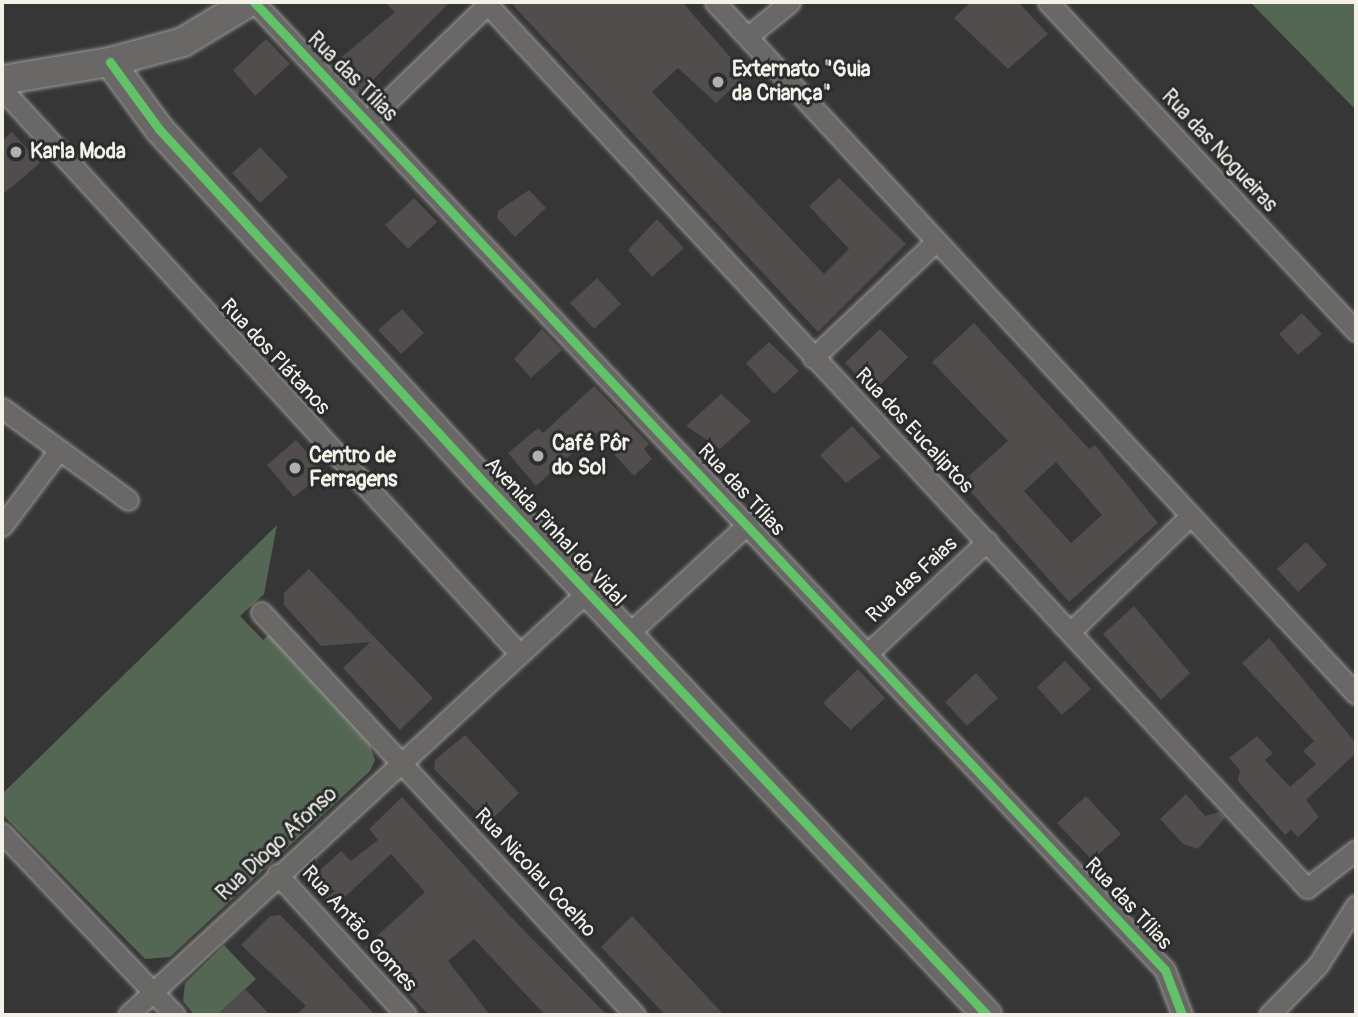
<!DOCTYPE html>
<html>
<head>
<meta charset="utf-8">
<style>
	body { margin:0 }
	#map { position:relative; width:1358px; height:1017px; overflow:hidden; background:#373636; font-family:Pangolin,sans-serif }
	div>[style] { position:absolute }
	.green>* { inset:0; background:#546654 }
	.building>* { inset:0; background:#504d4c }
	.roads { filter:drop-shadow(0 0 2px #9d9c9a) drop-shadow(0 0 2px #9d9c9a) }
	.street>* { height:19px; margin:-9.5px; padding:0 9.5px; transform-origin:9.5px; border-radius:9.5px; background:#696866 }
	.secondary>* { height:28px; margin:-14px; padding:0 14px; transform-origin:14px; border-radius:14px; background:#696866 }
	.cycleway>* { height:9px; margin:-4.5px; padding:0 4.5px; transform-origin:4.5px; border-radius:4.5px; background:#61c268 }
	.dots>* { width:19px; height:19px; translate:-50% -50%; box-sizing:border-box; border:4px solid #2a2d2e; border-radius:50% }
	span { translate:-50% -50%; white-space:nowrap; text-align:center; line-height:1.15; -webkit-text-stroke:6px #2a2d2e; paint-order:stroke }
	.poi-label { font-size:21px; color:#f4f1e8; font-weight:700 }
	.left { translate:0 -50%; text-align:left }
	.street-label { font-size:21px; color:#f4f1e8 }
	.frame { position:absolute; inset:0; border:4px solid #f4f1e8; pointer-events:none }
</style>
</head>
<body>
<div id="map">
	<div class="green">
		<div style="clip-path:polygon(1250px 2px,1356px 2px,1356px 110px)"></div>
		<div style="clip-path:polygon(277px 525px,264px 594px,240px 616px,263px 640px,270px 634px,369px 743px,375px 760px,370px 771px,170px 957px,145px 959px,2px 814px,2px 794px)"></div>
		<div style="clip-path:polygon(224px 945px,256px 979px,217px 1015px,194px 1015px,183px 1001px,185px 983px)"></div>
	</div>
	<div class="building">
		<div style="clip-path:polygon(385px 2px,450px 2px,358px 95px,331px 66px,395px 12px)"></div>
		<div style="clip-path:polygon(510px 2px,682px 2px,746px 75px,716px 103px,678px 68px,652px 92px,824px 274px,849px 249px,809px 206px,839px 178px,906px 244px,818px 332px)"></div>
		<div style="clip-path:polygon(971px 2px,1018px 2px,1048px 34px,1008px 69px,954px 18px)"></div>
		<div style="clip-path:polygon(266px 39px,290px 64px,255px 96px,233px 70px)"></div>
		<div style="clip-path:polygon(12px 132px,40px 163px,2px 195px,2px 141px)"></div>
		<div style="clip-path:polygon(260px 147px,288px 177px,260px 203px,232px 173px)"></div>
		<div style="clip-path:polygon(529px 190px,546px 208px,515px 237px,497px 218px,498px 211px)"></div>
		<div style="clip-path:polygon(414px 198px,437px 222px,408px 249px,385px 225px)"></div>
		<div style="clip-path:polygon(657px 219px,684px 248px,652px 277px,628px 250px)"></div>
		<div style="clip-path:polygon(597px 278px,621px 304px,594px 329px,570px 303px)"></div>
		<div style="clip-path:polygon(402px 309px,424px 333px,401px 354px,378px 330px)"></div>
		<div style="clip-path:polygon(1302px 313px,1322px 334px,1298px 355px,1279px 334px)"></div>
		<div style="clip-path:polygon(evenodd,974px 323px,1089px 449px,1095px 445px,1158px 523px,1069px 602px,962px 482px,1008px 441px,932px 362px,974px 323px,1056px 462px,1102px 515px,1071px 543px,1024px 491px,1056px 462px)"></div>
		<div style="clip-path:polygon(542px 329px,562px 350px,531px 378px,514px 359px)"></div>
		<div style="clip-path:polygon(880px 329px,908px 357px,873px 392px,845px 363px)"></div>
		<div style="clip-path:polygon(769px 342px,799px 371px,774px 394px,746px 363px)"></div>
		<div style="clip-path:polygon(594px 386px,649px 444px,644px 449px,652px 459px,634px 476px,595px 433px,536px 486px,508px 453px,538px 428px,543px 433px)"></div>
		<div style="clip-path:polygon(721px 394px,751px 421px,720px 449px,686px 426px)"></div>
		<div style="clip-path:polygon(852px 426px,881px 457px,846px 483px,820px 455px)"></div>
		<div style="clip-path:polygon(296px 440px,324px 472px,294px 497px,267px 465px)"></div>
		<div style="clip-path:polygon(1306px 542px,1327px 565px,1298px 592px,1277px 569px)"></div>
		<div style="clip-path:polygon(309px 569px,433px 698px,400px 730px,343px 668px,370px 642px,321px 646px,284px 605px,284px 593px)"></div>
		<div style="clip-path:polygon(1134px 606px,1190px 673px,1161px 700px,1103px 634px)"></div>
		<div style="clip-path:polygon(1269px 638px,1356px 743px,1356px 753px,1306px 800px,1319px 817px,1298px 837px,1291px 830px,1285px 835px,1238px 781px,1240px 770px,1229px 758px,1257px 736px,1273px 753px,1265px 760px,1290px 787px,1316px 764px,1303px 751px,1314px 741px,1242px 663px)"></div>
		<div style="clip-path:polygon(1065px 661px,1091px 689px,1062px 715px,1037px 687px)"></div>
		<div style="clip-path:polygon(858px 669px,885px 698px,851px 730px,823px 703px)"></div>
		<div style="clip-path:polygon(976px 673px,998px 698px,967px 726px,945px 702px)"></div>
		<div style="clip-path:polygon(465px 735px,519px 793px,488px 823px,434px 769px,435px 760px)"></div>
		<div style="clip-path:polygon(1186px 794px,1205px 816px,1220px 812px,1225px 818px,1198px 849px,1183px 844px,1160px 819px)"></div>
		<div style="clip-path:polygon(1086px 796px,1121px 834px,1092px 860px,1057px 823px)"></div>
		<div style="clip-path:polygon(402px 797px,511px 917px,607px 1015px,545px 1015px,474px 939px,448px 961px,490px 1015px,429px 1015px,397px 982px,365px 947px,425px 892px,391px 854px,334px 907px,317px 889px,318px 872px,341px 851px,351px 861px,378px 840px,369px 829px)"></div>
		<div style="clip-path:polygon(280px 915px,313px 948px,375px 1015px,296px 1015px,306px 1006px,241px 945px,270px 916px)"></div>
		<div style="clip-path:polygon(632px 916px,685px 973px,724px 1015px,665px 1015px,622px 969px,601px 947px)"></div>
		<div style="clip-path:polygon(245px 989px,270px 1015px,217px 1015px)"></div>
	</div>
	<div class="roads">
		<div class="street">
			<div style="left:254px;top:2px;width:1329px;rotate:46.74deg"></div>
			<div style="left:1165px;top:970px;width:48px;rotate:69.3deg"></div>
			<div style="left:715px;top:2px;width:943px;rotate:47.19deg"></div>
			<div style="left:1048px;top:2px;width:451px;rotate:46.9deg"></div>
			<div style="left:487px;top:4px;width:1206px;rotate:47.15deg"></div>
			<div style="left:1307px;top:888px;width:62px;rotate:-37.8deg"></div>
			<div style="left:748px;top:36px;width:54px;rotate:-39deg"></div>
			<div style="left:2px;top:89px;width:765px;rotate:47.49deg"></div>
			<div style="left:370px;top:118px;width:167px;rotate:-44deg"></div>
			<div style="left:813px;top:358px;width:167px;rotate:-43.5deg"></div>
			<div style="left:2px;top:408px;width:156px;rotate:36.1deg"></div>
			<div style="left:2px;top:526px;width:95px;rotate:-53.1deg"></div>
			<div style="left:261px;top:612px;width:550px;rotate:47.14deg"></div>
			<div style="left:1071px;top:631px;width:165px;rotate:-44deg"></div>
			<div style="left:627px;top:635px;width:166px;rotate:-42.6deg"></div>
			<div style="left:869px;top:652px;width:162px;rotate:-43.2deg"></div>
			<div style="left:2px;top:833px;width:251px;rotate:46.5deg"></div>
			<div style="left:277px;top:874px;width:191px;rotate:47.5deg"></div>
			<div style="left:128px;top:1015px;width:624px;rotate:-42.66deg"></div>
			<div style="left:1269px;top:1015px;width:70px;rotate:-45.6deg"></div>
			<div style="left:1318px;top:965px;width:71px;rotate:-57.7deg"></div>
		</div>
		<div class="secondary">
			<div style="left:110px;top:62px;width:83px;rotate:53.8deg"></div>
			<div style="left:159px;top:129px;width:469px;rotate:47.4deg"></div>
			<div style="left:476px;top:474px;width:744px;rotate:46.63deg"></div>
			<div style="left:2px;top:80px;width:109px;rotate:-9.5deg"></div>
			<div style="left:110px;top:62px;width:76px;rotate:-15.3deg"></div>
			<div style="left:183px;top:42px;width:77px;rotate:-31.2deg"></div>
		</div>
	</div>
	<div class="cycleway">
		<div style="left:254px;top:2px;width:1329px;rotate:46.74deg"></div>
		<div style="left:1165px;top:970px;width:48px;rotate:69.3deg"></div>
		<div style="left:110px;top:62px;width:83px;rotate:53.8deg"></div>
		<div style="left:159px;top:129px;width:469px;rotate:47.4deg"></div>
		<div style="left:476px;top:474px;width:744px;rotate:46.63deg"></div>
	</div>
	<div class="dots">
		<div style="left:718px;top:82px;background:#b2b0aa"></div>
		<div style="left:16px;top:152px;background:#b2b0aa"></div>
		<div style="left:538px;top:456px;background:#b2b0aa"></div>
		<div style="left:295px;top:468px;background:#b2b0aa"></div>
	</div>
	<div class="poi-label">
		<span class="left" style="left:732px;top:82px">Externato "Guia<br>da Criança"</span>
		<span class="left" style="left:30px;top:152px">Karla Moda</span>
		<span class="left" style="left:552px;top:456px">Café Pôr<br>do Sol</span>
		<span class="left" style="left:309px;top:468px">Centro de<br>Ferragens</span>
	</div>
	<div class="street-label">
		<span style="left:352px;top:77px;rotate:45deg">Rua das Tílias</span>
		<span style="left:1219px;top:151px;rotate:47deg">Rua das Nogueiras</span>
		<span style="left:275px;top:357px;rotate:47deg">Rua dos Plátanos</span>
		<span style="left:914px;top:431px;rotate:47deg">Rua dos Eucaliptos</span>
		<span style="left:741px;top:490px;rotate:47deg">Rua das Tílias</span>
		<span style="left:555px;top:532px;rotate:47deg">Avenida Pinhal do Vidal</span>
		<span style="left:912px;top:580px;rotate:-43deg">Rua das Faias</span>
		<span style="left:277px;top:844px;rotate:-43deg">Rua Diogo Afonso</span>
		<span style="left:535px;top:873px;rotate:47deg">Rua Nicolau Coelho</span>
		<span style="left:1128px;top:904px;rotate:47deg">Rua das Tílias</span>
		<span style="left:359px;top:929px;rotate:48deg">Rua Antão Gomes</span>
	</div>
	<div class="frame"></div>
</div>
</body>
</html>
